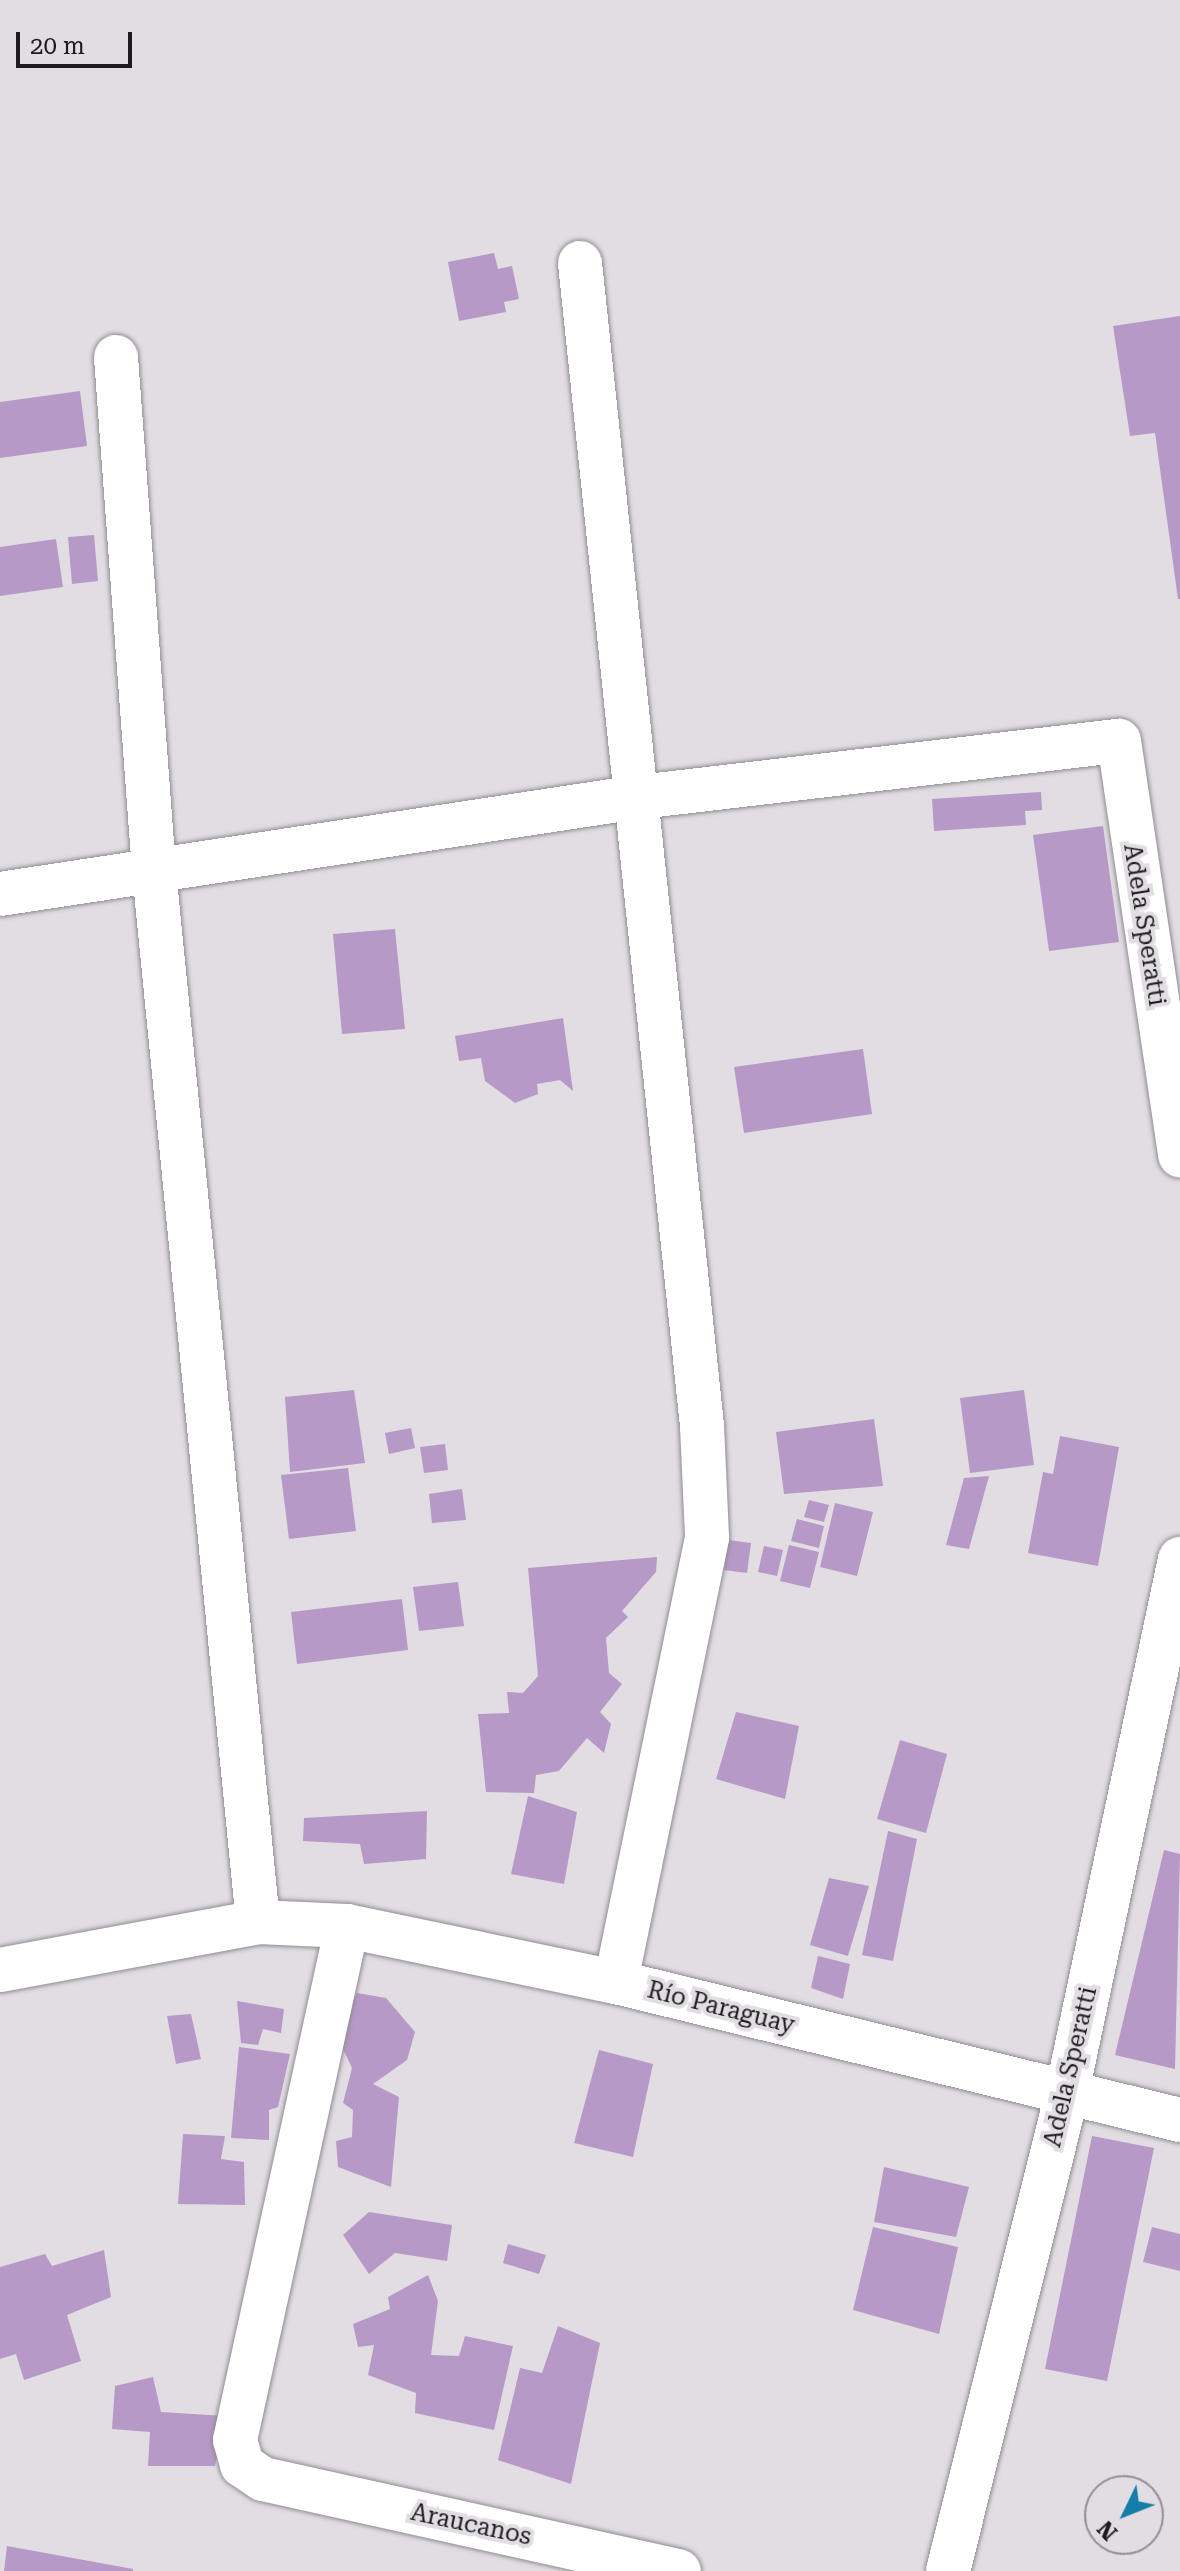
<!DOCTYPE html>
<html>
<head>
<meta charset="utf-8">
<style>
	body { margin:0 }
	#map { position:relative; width:1180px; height:2571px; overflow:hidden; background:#e1dde3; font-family:"Roboto Serif",serif }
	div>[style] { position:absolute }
	.building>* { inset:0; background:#b699c7 }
	.roads { filter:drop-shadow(0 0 2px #908c92) drop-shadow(0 0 2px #908c92) }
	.minor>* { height:44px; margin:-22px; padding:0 22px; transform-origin:22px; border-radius:22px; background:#fff }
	span { translate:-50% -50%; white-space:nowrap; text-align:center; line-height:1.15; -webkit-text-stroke:8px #e1dde3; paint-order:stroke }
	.street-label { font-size:24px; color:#1d1b1d }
	.north { position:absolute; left:1084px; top:2475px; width:80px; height:80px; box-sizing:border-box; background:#e1dde3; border:2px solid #938f94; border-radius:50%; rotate:227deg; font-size:22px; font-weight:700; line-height:32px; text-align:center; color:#1d1b1d }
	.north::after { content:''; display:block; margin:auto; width:28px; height:36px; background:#147ea8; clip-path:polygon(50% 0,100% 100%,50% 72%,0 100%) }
	.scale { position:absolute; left:16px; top:32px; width:116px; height:36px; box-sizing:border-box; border:4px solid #1d1b1d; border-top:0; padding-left:10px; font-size:24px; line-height:28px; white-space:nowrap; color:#1d1b1d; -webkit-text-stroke:6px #e1dde3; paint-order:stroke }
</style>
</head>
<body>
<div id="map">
	<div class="building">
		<div style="clip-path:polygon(494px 253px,498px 269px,512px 266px,519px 299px,504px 302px,506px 312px,459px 321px,448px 262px)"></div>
		<div style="clip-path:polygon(1180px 316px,1180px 599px,1178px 599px,1155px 433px,1130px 436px,1113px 326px)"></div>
		<div style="clip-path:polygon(80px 391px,87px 446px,0 458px,0 402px)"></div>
		<div style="clip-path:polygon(94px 535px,98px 581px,72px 584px,68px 537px)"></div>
		<div style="clip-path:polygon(56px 539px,63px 587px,0 596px,0 547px)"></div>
		<div style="clip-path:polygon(1041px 792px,1042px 810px,1025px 811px,1026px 825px,934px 831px,932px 799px)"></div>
		<div style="clip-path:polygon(1103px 826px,1119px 942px,1049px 951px,1033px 835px)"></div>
		<div style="clip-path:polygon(395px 929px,405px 1029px,342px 1034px,333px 934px)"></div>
		<div style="clip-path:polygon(563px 1018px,573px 1091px,560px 1080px,537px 1084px,538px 1094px,515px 1103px,485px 1081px,481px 1058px,459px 1061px,455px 1036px)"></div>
		<div style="clip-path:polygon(863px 1049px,872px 1114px,744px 1133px,734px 1067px)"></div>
		<div style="clip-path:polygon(354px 1390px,365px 1463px,290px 1472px,285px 1397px)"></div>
		<div style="clip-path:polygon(1024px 1390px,1034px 1465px,970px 1473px,960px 1398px)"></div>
		<div style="clip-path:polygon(874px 1419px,883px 1486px,784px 1494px,776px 1432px)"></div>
		<div style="clip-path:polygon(411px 1428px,415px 1448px,389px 1454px,385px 1433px)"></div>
		<div style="clip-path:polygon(1060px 1436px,1119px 1447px,1098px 1566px,1028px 1553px,1043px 1472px,1053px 1474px)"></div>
		<div style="clip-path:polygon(445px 1444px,448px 1470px,424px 1473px,420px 1447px)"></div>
		<div style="clip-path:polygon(348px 1468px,356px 1531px,289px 1539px,281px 1475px)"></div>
		<div style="clip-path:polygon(989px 1476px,969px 1549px,946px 1545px,964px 1478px)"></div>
		<div style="clip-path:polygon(462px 1489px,466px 1520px,432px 1523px,429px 1494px)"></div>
		<div style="clip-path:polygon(809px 1500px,829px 1505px,824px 1522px,804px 1517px)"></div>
		<div style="clip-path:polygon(835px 1503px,873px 1512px,857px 1576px,820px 1567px)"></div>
		<div style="clip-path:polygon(797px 1519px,824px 1526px,819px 1548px,791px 1541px)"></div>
		<div style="clip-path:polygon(728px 1540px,751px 1543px,747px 1573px,724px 1570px)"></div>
		<div style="clip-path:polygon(789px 1545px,819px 1552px,810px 1588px,780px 1581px)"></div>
		<div style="clip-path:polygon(764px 1546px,783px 1550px,777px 1576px,758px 1572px)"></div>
		<div style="clip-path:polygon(657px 1557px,656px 1572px,622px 1611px,628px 1617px,606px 1638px,609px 1673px,622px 1684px,600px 1712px,611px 1724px,604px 1753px,587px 1738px,559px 1771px,536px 1775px,534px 1793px,486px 1792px,478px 1714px,509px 1713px,507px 1692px,523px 1693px,538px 1676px,528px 1568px)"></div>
		<div style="clip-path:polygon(458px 1582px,464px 1626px,419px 1631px,413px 1587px)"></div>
		<div style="clip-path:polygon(402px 1599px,408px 1650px,297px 1664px,291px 1612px)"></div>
		<div style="clip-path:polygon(736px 1712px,799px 1726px,785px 1799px,716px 1779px)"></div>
		<div style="clip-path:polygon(900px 1740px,947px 1754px,926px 1833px,877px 1819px)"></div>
		<div style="clip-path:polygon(528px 1796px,577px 1812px,564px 1884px,511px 1874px)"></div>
		<div style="clip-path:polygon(427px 1811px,426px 1859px,364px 1864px,360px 1844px,303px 1841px,304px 1818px)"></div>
		<div style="clip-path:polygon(888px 1831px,917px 1839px,893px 1961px,862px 1955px)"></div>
		<div style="clip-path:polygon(1164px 1850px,1180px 1854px,1175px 2069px,1115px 2055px)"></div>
		<div style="clip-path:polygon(829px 1878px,869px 1886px,848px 1956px,810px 1945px)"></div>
		<div style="clip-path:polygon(818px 1956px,850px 1964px,843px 1999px,811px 1988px)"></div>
		<div style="clip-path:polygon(357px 1993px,386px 1998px,415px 2032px,407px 2060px,373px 2084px,399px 2097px,391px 2187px,338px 2167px,336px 2141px,352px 2137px,353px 2110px,343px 2103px,352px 2068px,335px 2032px)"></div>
		<div style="clip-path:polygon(237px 2001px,284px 2009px,281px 2033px,263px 2029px,258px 2045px,241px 2043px)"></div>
		<div style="clip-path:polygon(191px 2014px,201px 2059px,176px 2064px,167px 2016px)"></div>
		<div style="clip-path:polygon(239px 2047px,290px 2054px,278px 2107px,269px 2110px,269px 2140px,231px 2138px)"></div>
		<div style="clip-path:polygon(599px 2050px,653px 2064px,633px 2157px,574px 2143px)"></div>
		<div style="clip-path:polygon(183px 2134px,225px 2136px,221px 2159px,244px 2162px,245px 2205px,178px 2204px)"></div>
		<div style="clip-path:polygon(1092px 2136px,1154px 2148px,1107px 2381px,1045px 2369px)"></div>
		<div style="clip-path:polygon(884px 2167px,969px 2187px,956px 2237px,874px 2222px)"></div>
		<div style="clip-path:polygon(369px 2212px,452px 2225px,447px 2261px,395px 2253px,369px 2274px,343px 2235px)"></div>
		<div style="clip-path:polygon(873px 2227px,958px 2247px,939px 2334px,853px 2310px)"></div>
		<div style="clip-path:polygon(1152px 2227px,1180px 2234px,1180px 2271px,1143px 2262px)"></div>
		<div style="clip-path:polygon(508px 2244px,546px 2255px,539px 2274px,503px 2263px)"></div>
		<div style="clip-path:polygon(104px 2250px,111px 2297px,67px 2315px,81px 2361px,24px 2380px,16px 2354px,0 2359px,0 2267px,45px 2254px,52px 2266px)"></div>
		<div style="clip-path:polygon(428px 2275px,438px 2301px,431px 2355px,459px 2356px,465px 2336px,513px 2346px,494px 2430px,415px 2413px,416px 2393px,368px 2375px,374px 2345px,358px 2347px,353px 2324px,390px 2309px,388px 2297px)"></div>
		<div style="clip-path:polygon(558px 2326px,600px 2343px,571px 2484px,498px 2460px,520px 2368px,542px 2373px)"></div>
		<div style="clip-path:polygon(153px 2377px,161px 2412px,225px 2416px,215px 2466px,148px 2466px,150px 2432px,112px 2429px,115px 2386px)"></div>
		<div style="clip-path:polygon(7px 2546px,133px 2569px,133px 2571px,4px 2571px)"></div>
	</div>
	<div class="roads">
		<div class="minor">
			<div style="left:580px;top:263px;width:1169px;rotate:84.01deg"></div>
			<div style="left:702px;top:1426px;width:112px;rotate:87.4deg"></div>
			<div style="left:707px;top:1538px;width:453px;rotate:101.6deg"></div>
			<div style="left:116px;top:357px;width:515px;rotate:85.77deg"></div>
			<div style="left:154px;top:871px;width:1056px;rotate:84.35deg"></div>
			<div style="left:0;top:894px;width:638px;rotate:-8.65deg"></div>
			<div style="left:631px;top:798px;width:491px;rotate:-6.7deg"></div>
			<div style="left:1119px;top:741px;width:419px;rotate:81.6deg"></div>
			<div style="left:347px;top:1926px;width:526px;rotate:102.29deg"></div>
			<div style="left:235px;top:2440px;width:26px;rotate:74deg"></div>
			<div style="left:242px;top:2465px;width:25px;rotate:34deg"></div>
			<div style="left:263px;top:2479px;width:426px;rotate:12.5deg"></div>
			<div style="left:0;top:1970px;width:262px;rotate:-10.5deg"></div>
			<div style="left:258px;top:1922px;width:89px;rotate:2.6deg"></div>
			<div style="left:347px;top:1926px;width:275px;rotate:11.8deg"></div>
			<div style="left:616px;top:1982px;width:581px;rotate:13.75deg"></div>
			<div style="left:948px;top:2571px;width:494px;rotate:-76deg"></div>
			<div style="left:1067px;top:2092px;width:545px;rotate:-78.03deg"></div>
		</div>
	</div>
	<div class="street-label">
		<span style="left:1144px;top:925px;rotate:81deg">Adela Speratti</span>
		<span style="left:721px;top:2008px;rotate:14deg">Río Paraguay</span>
		<span style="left:1071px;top:2067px;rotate:-77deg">Adela Speratti</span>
		<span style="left:471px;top:2525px;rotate:12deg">Araucanos</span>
	</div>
	<div class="north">N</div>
	<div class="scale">20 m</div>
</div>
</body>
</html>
